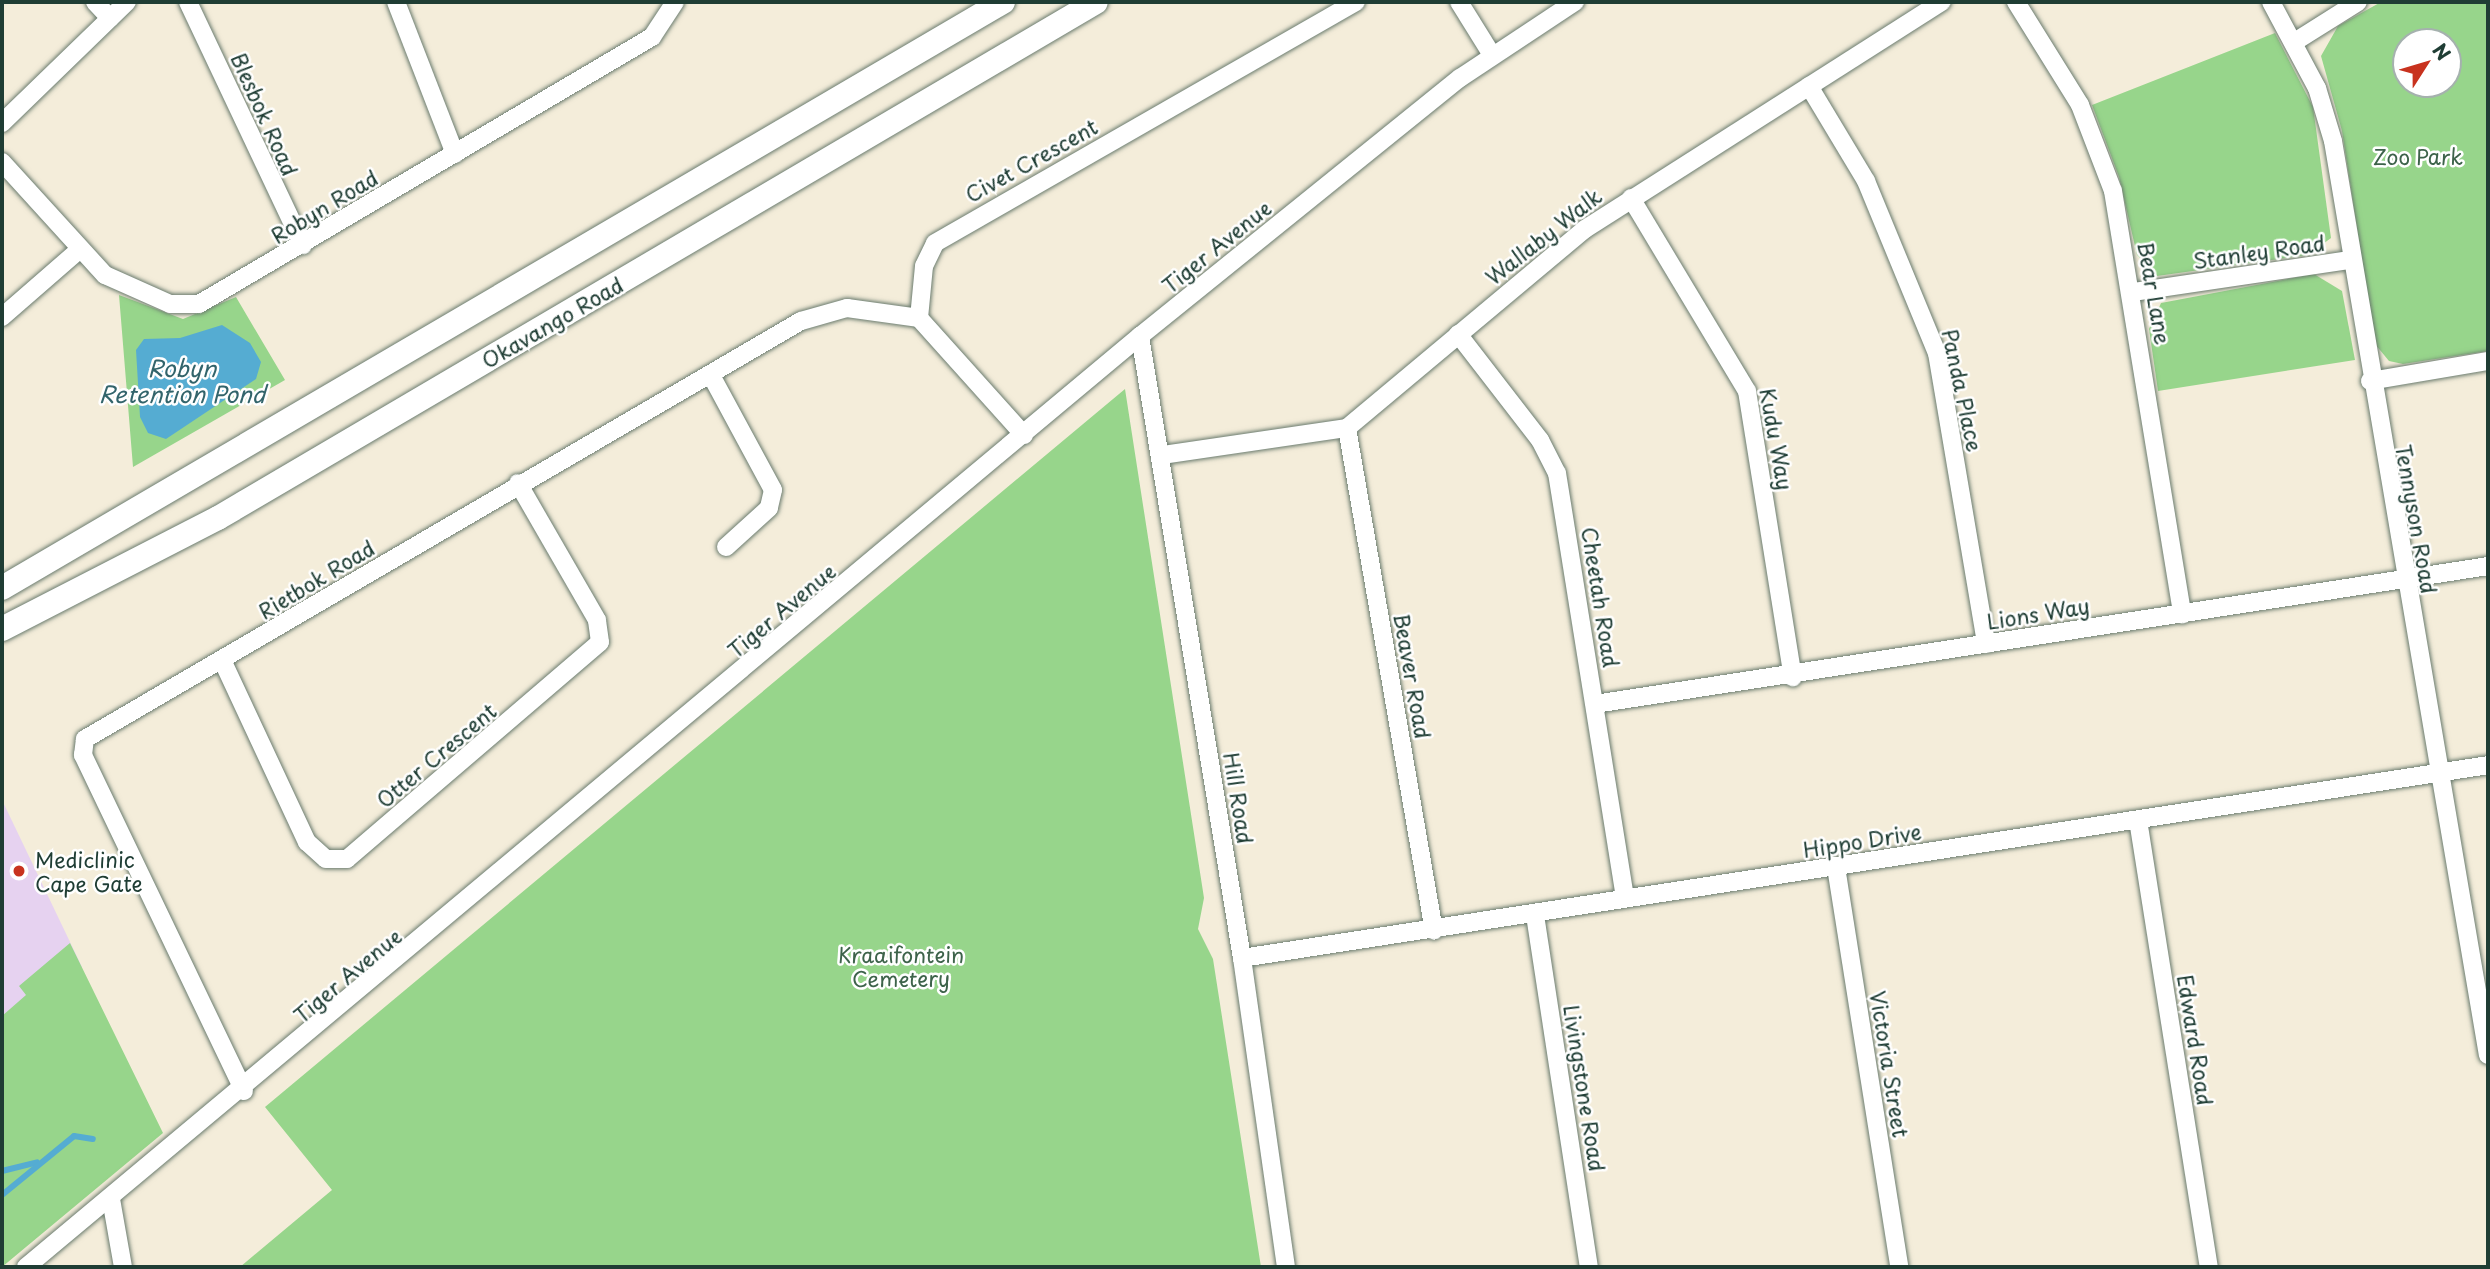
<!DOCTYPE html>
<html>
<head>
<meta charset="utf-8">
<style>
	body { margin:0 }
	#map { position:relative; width:2490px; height:1269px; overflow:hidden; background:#f4edda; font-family:"Playpen Sans",sans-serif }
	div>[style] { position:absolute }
	.built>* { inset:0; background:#e6d2f0 }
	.green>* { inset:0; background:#97d58b }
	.water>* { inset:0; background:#55acd2 }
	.stream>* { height:6px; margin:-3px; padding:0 3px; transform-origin:3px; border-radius:3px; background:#55acd2 }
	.roads { filter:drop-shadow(0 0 2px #6a7b6e) drop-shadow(0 0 2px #6a7b6e) }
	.street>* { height:18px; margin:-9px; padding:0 9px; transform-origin:9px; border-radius:9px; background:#fff }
	.secondary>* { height:24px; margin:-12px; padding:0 12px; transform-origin:12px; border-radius:12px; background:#fff }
	.dots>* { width:19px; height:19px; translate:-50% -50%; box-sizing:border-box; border:4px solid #fff; border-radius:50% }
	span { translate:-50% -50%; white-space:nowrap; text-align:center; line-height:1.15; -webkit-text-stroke:5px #fff; paint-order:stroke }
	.street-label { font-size:21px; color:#1f3d34 }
	.park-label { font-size:21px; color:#3d634a }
	.poi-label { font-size:21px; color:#1f3d34 }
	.left { translate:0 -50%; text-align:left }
	.water-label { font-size:23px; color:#32646b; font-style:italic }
	.frame { position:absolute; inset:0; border:4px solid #1f3d34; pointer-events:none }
	.north { position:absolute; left:2392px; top:28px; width:70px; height:70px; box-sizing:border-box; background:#fff; border:2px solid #a5b1ae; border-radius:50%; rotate:53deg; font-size:19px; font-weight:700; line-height:28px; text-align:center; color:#1f3d34 }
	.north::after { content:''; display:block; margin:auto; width:24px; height:32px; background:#c8321e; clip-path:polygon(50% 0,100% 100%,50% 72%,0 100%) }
</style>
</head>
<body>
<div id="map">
	<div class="built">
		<div style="clip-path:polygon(2px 800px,82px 967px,2px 1021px)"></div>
	</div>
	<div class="green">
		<div style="clip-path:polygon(evenodd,2381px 2px,2488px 2px,2488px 351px,2403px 364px,2389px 361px,2375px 344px,2342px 131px,2321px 56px,2338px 26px,2381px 2px,2406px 42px,2448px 42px,2448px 84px,2406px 84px,2406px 42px)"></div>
		<div style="clip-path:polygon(2275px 33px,2313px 107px,2331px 238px,2308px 255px,2157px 276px,2137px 255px,2119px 177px,2092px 105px)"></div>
		<div style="clip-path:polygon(2314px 274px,2342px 291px,2355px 360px,2158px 391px,2149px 329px,2161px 303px)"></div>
		<div style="clip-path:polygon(119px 295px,183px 319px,236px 297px,285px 380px,133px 467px)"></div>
		<div style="clip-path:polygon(1125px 389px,1204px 898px,1198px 929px,1213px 959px,1261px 1267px,240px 1267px,332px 1190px,265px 1107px)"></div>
		<div style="clip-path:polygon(70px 943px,163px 1133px,2px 1267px,2px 1016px,26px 995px,19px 986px)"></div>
	</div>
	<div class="water">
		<div style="clip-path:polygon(222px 325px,250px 343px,261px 362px,256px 379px,166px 439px,148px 433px,140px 417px,136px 350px,144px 339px,180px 338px)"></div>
	</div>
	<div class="stream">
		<div style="left:2px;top:1171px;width:36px;rotate:-14deg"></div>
		<div style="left:2px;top:1195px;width:93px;rotate:-39.3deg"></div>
		<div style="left:74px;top:1136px;width:19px;rotate:9deg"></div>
	</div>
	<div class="roads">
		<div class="street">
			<div style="left:95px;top:2px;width:22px;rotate:47deg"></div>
			<div style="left:188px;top:2px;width:269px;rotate:64.7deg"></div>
			<div style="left:396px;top:2px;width:163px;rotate:68.8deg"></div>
			<div style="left:1459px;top:2px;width:62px;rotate:58.1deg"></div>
			<div style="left:2016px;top:2px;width:121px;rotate:58.1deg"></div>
			<div style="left:2080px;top:105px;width:92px;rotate:69deg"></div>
			<div style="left:2113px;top:191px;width:429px;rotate:80.7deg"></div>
			<div style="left:2271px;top:2px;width:98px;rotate:61.9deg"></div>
			<div style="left:2317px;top:88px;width:55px;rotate:73.2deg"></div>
			<div style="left:2333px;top:141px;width:927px;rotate:80.38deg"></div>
			<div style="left:2296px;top:41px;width:73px;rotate:-32.2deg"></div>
			<div style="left:1809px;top:86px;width:111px;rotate:59deg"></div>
			<div style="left:1866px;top:181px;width:186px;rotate:67.6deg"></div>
			<div style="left:1937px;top:353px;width:295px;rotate:80.4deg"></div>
			<div style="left:2px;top:123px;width:174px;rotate:-44.1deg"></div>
			<div style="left:2px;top:162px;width:153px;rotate:47.7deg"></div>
			<div style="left:105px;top:275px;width:71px;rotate:24deg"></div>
			<div style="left:170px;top:304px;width:29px"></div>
			<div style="left:199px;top:304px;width:526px;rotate:-30.52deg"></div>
			<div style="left:652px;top:37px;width:42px;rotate:-56.7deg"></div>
			<div style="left:1631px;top:198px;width:225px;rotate:59deg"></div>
			<div style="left:1747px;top:391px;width:290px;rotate:80.9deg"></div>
			<div style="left:2133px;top:292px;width:219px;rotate:-8.4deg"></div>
			<div style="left:2px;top:317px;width:102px;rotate:-41deg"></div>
			<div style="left:1458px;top:334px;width:134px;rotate:52.3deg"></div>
			<div style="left:1540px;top:440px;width:37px;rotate:63deg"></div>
			<div style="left:1557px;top:473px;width:430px;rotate:80.9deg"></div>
			<div style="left:1140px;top:336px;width:630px;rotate:80.69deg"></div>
			<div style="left:1242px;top:958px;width:312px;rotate:81.9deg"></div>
			<div style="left:712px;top:377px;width:128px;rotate:61.6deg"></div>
			<div style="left:773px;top:490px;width:18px;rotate:103deg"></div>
			<div style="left:769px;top:508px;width:58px;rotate:137.8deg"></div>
			<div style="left:2370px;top:381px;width:120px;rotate:-9.6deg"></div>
			<div style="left:1347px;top:428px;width:510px;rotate:80.19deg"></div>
			<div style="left:1024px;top:435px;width:157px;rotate:-131.9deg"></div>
			<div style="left:919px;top:318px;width:52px;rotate:-84.5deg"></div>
			<div style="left:924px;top:266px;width:25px;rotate:-64deg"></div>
			<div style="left:935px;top:243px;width:485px;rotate:-29.8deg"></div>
			<div style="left:1162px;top:455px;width:187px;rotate:-8.3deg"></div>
			<div style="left:1347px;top:428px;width:310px;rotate:-39.9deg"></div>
			<div style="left:1585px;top:229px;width:423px;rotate:-32.5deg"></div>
			<div style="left:223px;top:662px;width:199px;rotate:65deg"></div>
			<div style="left:307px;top:842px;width:25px;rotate:42deg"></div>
			<div style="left:326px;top:859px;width:21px"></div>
			<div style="left:347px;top:859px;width:333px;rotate:-40.6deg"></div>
			<div style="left:600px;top:642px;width:22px;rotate:-98deg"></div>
			<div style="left:597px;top:620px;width:158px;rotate:-120deg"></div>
			<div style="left:1595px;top:704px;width:904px;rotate:-8.78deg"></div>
			<div style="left:2138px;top:820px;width:453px;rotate:81deg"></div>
			<div style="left:1836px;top:867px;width:405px;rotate:81deg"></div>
			<div style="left:1535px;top:915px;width:356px;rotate:81.3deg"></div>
			<div style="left:1242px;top:958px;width:1261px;rotate:-8.8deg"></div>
			<div style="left:244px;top:1091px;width:373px;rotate:-115.6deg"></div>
			<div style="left:83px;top:755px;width:16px;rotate:-83deg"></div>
			<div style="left:85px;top:739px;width:829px;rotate:-30.28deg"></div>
			<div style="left:801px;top:321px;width:48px;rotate:-15.8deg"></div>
			<div style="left:847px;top:308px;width:73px;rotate:7.9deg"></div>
			<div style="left:111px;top:1199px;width:69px;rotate:80deg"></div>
			<div style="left:26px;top:1267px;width:1452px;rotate:-39.89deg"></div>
			<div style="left:1140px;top:336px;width:411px;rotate:-38.9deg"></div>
			<div style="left:1460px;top:78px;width:138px;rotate:-33.5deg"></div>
		</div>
		<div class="secondary">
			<div style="left:2px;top:588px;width:1160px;rotate:-30.35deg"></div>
			<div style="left:2px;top:629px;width:243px;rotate:-27.2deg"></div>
			<div style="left:218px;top:518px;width:1018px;rotate:-30.44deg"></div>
		</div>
	</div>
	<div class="dots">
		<div style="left:19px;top:871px;background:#c8321e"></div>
	</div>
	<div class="street-label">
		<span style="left:265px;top:114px;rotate:66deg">Blesbok Road</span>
		<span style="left:1031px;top:160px;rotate:-29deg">Civet Crescent</span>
		<span style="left:324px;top:206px;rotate:-31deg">Robyn Road</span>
		<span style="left:1543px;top:236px;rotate:-38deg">Wallaby Walk</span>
		<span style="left:1216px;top:246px;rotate:-39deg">Tiger Avenue</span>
		<span style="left:2259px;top:251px;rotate:-8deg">Stanley Road</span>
		<span style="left:2155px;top:293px;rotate:80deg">Bear Lane</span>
		<span style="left:552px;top:322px;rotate:-30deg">Okavango Road</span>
		<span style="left:1963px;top:390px;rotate:78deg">Panda Place</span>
		<span style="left:1777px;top:439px;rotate:80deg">Kudu Way</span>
		<span style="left:2417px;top:519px;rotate:80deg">Tennyson Road</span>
		<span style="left:316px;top:579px;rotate:-31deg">Rietbok Road</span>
		<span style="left:1601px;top:597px;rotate:81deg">Cheetah Road</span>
		<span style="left:781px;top:610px;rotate:-40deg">Tiger Avenue</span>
		<span style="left:2038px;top:613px;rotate:-9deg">Lions Way</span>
		<span style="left:1413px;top:676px;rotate:80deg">Beaver Road</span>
		<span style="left:436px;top:755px;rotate:-40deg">Otter Crescent</span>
		<span style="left:1239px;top:798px;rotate:81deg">Hill Road</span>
		<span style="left:1862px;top:840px;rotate:-9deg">Hippo Drive</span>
		<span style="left:347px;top:975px;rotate:-40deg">Tiger Avenue</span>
		<span style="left:2196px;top:1040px;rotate:81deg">Edward Road</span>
		<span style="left:1890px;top:1064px;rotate:81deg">Victoria Street</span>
		<span style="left:1585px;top:1088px;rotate:81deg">Livingstone Road</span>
	</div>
	<div class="park-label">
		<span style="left:2418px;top:156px">Zoo Park</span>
		<span style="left:901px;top:966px">Kraaifontein<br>Cemetery</span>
	</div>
	<div class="poi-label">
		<span class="left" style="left:35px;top:871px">Mediclinic<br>Cape Gate</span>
	</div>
	<div class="water-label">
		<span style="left:182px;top:381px">Robyn<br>Retention Pond</span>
	</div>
	<div class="frame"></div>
	<div class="north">N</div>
</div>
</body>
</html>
